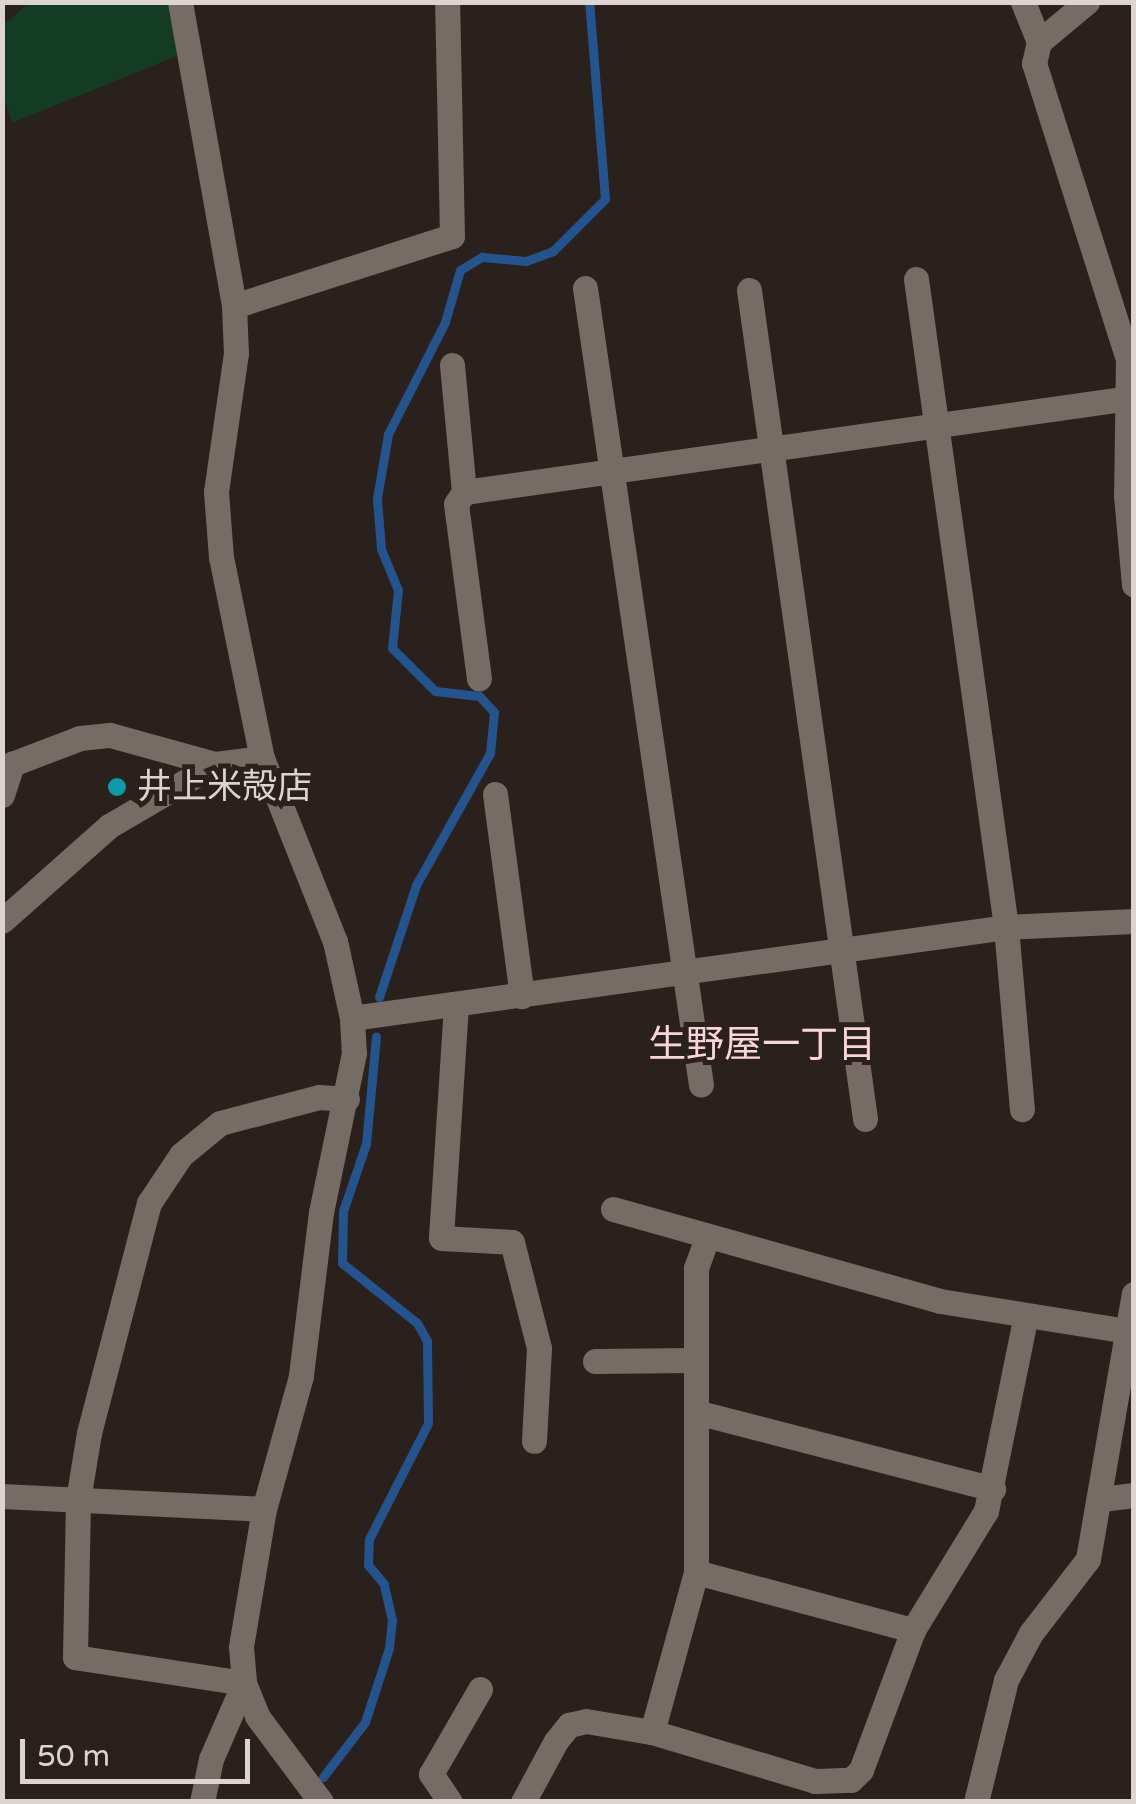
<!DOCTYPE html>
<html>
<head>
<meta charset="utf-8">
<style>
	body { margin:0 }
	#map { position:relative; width:1136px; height:1804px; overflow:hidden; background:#2a201c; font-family:"Varela Round","Noto Sans JP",sans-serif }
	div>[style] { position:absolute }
	.green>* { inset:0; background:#143c25 }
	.stream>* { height:9px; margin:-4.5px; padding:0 4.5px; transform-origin:4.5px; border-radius:4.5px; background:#24548d }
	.minor>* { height:25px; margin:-12.5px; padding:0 12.5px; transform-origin:12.5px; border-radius:12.5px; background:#776b66 }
	.dots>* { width:28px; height:28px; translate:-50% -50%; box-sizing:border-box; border:5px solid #2a201c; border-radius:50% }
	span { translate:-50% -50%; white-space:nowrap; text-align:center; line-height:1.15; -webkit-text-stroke:10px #2a201c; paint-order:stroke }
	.poi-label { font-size:35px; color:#dbd4d1 }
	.left { translate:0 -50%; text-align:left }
	.neighbourhood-label { font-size:38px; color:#f9d5d7 }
	.frame { position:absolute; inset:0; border:5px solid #dbd4d1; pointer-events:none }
	.scale { position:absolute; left:20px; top:1739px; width:230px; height:45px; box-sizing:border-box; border:5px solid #dbd4d1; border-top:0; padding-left:12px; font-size:30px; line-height:35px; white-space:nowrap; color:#dbd4d1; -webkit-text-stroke:8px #2a201c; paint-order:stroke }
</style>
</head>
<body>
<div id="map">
	<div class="green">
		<div style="clip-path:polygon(29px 3px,171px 3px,179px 55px,12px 123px,3px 93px,2px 26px)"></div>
	</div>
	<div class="stream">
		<div style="left:379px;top:997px;width:118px;rotate:-71.7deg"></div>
		<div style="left:416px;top:885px;width:151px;rotate:-60.7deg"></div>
		<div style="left:490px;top:753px;width:41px;rotate:-84.4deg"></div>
		<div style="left:494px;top:712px;width:22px;rotate:-133deg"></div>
		<div style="left:479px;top:696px;width:44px;rotate:-173.5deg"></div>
		<div style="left:435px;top:691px;width:61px;rotate:-135deg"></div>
		<div style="left:392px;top:648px;width:58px;rotate:-84.1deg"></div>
		<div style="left:398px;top:590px;width:44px;rotate:-112.5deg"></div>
		<div style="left:381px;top:549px;width:51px;rotate:-94.5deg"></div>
		<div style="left:377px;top:498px;width:65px;rotate:-80.2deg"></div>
		<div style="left:388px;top:434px;width:126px;rotate:-63deg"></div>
		<div style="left:445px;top:322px;width:54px;rotate:-73.9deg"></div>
		<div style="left:460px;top:270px;width:26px;rotate:-31deg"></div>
		<div style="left:482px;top:257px;width:44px;rotate:5.2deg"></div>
		<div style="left:526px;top:261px;width:29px;rotate:-20deg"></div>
		<div style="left:553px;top:251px;width:74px;rotate:-45deg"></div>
		<div style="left:605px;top:199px;width:198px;rotate:-94.6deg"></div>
		<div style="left:323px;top:1777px;width:69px;rotate:-52.6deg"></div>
		<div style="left:365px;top:1722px;width:78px;rotate:-72deg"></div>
		<div style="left:389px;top:1648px;width:28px;rotate:-84deg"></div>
		<div style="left:392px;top:1620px;width:37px;rotate:-103deg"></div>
		<div style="left:384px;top:1584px;width:25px;rotate:-130deg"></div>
		<div style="left:368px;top:1565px;width:26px;rotate:-88deg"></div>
		<div style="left:369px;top:1539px;width:130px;rotate:-63deg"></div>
		<div style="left:428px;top:1423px;width:82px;rotate:-90.7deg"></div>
		<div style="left:427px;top:1341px;width:21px;rotate:-119deg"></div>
		<div style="left:417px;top:1323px;width:96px;rotate:-141.3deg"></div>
		<div style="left:342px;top:1263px;width:52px;rotate:-88.9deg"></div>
		<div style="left:343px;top:1211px;width:71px;rotate:-71.1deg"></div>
		<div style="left:366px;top:1144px;width:108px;rotate:-84.7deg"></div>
	</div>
	<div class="minor">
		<div style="left:180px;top:2px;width:309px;rotate:79.9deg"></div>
		<div style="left:234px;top:306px;width:47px;rotate:87.6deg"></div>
		<div style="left:236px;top:353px;width:140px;rotate:98.2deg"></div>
		<div style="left:216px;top:492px;width:65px;rotate:85.6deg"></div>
		<div style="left:221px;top:557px;width:205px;rotate:78.5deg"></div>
		<div style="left:262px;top:758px;width:197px;rotate:68.3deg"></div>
		<div style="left:335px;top:941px;width:79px;rotate:77.6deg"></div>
		<div style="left:352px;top:1018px;width:35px;rotate:87deg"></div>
		<div style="left:354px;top:1053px;width:162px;rotate:101.7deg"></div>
		<div style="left:321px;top:1212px;width:165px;rotate:97deg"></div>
		<div style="left:301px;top:1376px;width:138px;rotate:105.5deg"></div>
		<div style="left:264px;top:1509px;width:140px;rotate:99.5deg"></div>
		<div style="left:241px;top:1647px;width:36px;rotate:85deg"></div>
		<div style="left:244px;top:1683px;width:35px;rotate:68deg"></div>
		<div style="left:257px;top:1716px;width:107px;rotate:53.3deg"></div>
		<div style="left:1023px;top:2px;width:43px;rotate:68.2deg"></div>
		<div style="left:1087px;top:2px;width:62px;rotate:140.2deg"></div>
		<div style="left:1039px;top:42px;width:22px;rotate:103deg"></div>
		<div style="left:1034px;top:63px;width:311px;rotate:72.4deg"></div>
		<div style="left:1128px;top:359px;width:136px;rotate:90.8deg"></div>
		<div style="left:1126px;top:495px;width:90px;rotate:84.9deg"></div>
		<div style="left:916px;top:279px;width:654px;rotate:82.09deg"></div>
		<div style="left:1006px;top:927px;width:183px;rotate:85deg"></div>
		<div style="left:585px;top:288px;width:805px;rotate:81.72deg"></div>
		<div style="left:749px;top:290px;width:837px;rotate:82.03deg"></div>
		<div style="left:234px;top:306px;width:229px;rotate:-17.8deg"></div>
		<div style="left:452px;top:236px;width:234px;rotate:-91.2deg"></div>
		<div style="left:452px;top:365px;width:128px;rotate:84.6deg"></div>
		<div style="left:464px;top:492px;width:14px;rotate:124deg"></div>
		<div style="left:456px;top:504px;width:176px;rotate:82.5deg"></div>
		<div style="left:464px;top:492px;width:673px;rotate:-8.03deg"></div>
		<div style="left:495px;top:794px;width:204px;rotate:82.4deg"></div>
		<div style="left:2px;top:795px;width:33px;rotate:-72deg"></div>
		<div style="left:12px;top:764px;width:73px;rotate:-20.9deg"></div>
		<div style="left:80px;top:738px;width:30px;rotate:-6deg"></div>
		<div style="left:110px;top:735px;width:109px;rotate:15.4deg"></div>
		<div style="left:2px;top:921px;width:143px;rotate:-41.6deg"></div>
		<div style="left:109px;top:826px;width:123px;rotate:-30.3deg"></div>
		<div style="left:215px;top:764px;width:47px;rotate:-7.3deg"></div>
		<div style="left:456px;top:1005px;width:233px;rotate:93.7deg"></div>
		<div style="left:441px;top:1238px;width:71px;rotate:3.2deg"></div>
		<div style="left:512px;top:1242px;width:109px;rotate:75.7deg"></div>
		<div style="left:539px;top:1348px;width:93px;rotate:93.1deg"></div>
		<div style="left:352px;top:1018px;width:660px;rotate:-7.92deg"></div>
		<div style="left:1006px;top:927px;width:128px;rotate:-2.7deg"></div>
		<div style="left:613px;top:1209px;width:340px;rotate:15.7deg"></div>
		<div style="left:940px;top:1301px;width:196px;rotate:9.1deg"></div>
		<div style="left:595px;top:1361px;width:99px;rotate:-0.6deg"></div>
		<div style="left:696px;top:1412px;width:307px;rotate:14.5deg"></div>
		<div style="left:2px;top:1496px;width:262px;rotate:2.8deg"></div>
		<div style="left:1101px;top:1499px;width:33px;rotate:-7deg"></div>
		<div style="left:696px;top:1572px;width:225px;rotate:15deg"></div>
		<div style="left:652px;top:1732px;width:166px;rotate:-74.6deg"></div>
		<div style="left:696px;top:1572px;width:304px;rotate:-90deg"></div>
		<div style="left:696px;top:1268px;width:30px;rotate:-70deg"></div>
		<div style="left:202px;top:1802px;width:44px;rotate:-78.2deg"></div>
		<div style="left:211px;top:1759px;width:83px;rotate:-66.5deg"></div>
		<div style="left:244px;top:1683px;width:171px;rotate:-171.3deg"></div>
		<div style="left:75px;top:1657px;width:157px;rotate:-88.9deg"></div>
		<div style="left:78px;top:1500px;width:68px;rotate:-80.7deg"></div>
		<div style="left:89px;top:1433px;width:238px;rotate:-75.4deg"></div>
		<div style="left:149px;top:1203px;width:58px;rotate:-56.3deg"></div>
		<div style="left:181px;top:1155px;width:50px;rotate:-39.4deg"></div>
		<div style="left:220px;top:1123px;width:102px;rotate:-14.7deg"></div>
		<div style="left:319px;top:1097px;width:28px;rotate:4deg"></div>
		<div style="left:450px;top:1802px;width:34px;rotate:-124deg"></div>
		<div style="left:431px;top:1774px;width:98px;rotate:-60deg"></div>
		<div style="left:523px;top:1802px;width:69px;rotate:-61.6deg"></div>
		<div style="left:556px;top:1741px;width:21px;rotate:-51deg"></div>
		<div style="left:569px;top:1725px;width:17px;rotate:-13deg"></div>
		<div style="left:586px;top:1721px;width:67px;rotate:9.5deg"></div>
		<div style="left:652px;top:1732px;width:170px;rotate:16.7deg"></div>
		<div style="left:815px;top:1781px;width:36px;rotate:-2deg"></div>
		<div style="left:851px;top:1780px;width:14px;rotate:-45deg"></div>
		<div style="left:861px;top:1770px;width:149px;rotate:-69.6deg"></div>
		<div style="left:913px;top:1630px;width:140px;rotate:-58.5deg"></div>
		<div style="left:986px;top:1511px;width:196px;rotate:-78.5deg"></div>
		<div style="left:976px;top:1802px;width:126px;rotate:-76.2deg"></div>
		<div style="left:1006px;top:1680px;width:53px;rotate:-62deg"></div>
		<div style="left:1031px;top:1633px;width:93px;rotate:-52.4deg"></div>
		<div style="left:1088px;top:1559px;width:269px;rotate:-80.2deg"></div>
	</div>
	<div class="dots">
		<div style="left:117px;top:787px;background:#0f9aa8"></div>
	</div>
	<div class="poi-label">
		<span class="left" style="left:137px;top:787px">井上米殻店</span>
	</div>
	<div class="neighbourhood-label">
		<span style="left:762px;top:1046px">生野屋一丁目</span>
	</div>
	<div class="frame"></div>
	<div class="scale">50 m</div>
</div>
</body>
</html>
